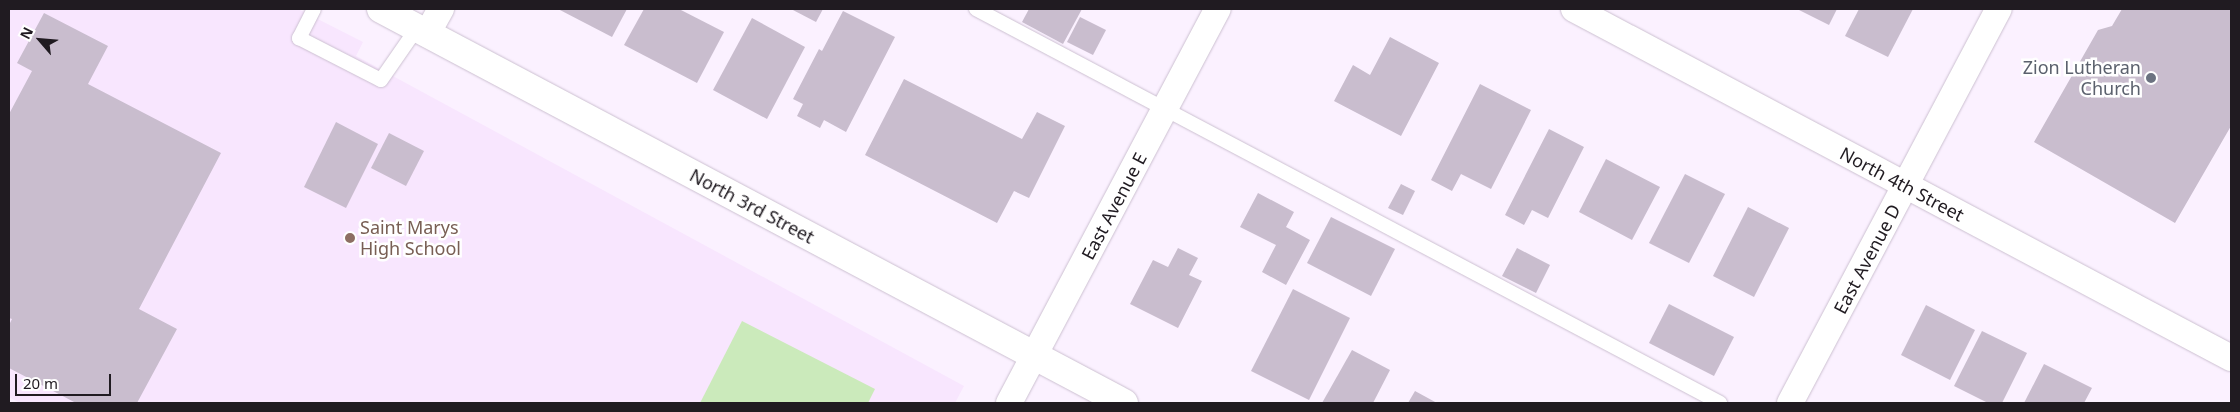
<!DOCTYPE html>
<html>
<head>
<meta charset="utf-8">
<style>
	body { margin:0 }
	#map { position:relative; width:2240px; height:412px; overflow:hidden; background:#fbf1ff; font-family:"Noto Sans",sans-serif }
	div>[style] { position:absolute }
	.built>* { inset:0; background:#f8e6fe }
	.green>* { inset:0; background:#cbeabb }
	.building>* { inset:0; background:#c9bdce }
	.roads { filter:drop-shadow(0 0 1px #ccc0d1) drop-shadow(0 0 1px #ccc0d1) }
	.lane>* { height:14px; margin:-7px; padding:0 7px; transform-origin:7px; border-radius:7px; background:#fff }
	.street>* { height:26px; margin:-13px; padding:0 13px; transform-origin:13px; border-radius:13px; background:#fff }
	.secondary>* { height:28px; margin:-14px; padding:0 14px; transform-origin:14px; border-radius:14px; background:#fff }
	.dots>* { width:14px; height:14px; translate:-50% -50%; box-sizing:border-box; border:2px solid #fff; border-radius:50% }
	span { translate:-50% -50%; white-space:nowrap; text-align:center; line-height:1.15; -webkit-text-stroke:5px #fff; paint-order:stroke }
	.worship-label { font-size:18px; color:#5b616d }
	.right { translate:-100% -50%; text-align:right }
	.street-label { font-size:18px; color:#201b21 }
	.education-label { font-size:18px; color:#785e54 }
	.left { translate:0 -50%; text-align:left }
	.frame { position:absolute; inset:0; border:10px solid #201b21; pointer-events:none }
	.north { position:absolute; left:15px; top:15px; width:50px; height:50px; -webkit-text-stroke:4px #fff; paint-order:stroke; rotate:297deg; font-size:14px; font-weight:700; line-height:20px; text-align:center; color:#201b21 }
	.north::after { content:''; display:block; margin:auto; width:18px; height:22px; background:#201b21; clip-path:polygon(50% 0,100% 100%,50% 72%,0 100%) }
	.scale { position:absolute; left:15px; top:374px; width:96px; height:22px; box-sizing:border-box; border:2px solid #201b21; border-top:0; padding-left:6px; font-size:15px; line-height:18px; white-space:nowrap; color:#201b21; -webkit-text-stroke:4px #fff; paint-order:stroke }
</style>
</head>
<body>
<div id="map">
	<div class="built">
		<div style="clip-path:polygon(9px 9px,298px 9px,363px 42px,356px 56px,964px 386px,955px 403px,20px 403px,9px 397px)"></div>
	</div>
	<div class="green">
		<div style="clip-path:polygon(742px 321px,875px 389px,868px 403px,700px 403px)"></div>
	</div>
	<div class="building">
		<div style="clip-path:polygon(558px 9px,627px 9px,612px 37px)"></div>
		<div style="clip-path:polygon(644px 9px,679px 9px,724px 32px,697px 83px,624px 45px)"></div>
		<div style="clip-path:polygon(791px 9px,823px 9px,816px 22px)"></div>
		<div style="clip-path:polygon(1029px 9px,1082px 9px,1063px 44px,1022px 22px)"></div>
		<div style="clip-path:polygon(1797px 9px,1837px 9px,1829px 25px)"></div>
		<div style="clip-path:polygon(1859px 9px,1913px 9px,1888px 57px,1845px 36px)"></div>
		<div style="clip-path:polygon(2122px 9px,2231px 9px,2231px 126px,2175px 223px,2034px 142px,2098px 30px,2112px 26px)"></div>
		<div style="clip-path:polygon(843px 11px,895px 37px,846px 132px,824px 120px,820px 128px,797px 116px,803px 104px,793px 99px,819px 49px,822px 51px)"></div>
		<div style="clip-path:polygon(44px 13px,108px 46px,88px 84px,221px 153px,139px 309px,177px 329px,137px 403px,76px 403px,9px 368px,9px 325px,12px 319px,9px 318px,9px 114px,32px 71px,17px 63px)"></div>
		<div style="clip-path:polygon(1080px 17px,1106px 30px,1093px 55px,1067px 42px)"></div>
		<div style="clip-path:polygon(752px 18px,805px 47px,767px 119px,713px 90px)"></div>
		<div style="clip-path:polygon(1390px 37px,1439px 63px,1401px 136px,1334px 101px,1353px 65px,1370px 75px)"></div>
		<div style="clip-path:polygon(904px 79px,1022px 139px,1037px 112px,1065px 126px,1029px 198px,1014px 191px,997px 223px,865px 155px)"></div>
		<div style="clip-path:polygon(1480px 84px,1531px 110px,1491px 189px,1461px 174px,1452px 191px,1431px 180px)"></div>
		<div style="clip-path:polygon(336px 122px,378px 144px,346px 208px,304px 187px)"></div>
		<div style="clip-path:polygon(1549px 129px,1584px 147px,1548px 218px,1532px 210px,1524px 225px,1505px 215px)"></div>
		<div style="clip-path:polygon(389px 133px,424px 151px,406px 186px,371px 168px)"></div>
		<div style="clip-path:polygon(1606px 159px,1660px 187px,1632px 240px,1579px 212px)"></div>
		<div style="clip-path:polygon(1685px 174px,1725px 194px,1689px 263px,1649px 243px)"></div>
		<div style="clip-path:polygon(1401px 184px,1415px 191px,1403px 215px,1388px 208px)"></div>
		<div style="clip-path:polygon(1258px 193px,1294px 212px,1286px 227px,1310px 240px,1286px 285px,1262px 272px,1276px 245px,1240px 227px)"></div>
		<div style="clip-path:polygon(1748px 207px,1789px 228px,1754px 297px,1713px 276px)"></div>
		<div style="clip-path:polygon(1331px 217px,1395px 249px,1371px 296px,1307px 263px)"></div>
		<div style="clip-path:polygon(1178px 248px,1198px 258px,1189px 275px,1202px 281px,1178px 328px,1130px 304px,1153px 260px,1168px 267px)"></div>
		<div style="clip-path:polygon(1517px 248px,1550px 265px,1536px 293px,1502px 276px)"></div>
		<div style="clip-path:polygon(1293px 289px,1350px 318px,1309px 400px,1251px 371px)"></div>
		<div style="clip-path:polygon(1669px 304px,1734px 337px,1714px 376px,1649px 343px)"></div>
		<div style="clip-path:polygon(1926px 305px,1975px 330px,1950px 380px,1901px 355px)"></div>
		<div style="clip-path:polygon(1982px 331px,2027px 353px,2002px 403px,1988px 403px,1954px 386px)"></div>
		<div style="clip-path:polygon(1352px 350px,1390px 370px,1373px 403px,1322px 403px)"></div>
		<div style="clip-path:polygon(2044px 364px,2092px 388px,2084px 403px,2024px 403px)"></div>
		<div style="clip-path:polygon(1415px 391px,1437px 403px,1408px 403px)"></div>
	</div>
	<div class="roads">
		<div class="lane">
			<div style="left:314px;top:9px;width:33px;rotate:117deg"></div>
			<div style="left:299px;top:38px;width:92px;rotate:27.1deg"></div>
			<div style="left:381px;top:80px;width:63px;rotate:-55.3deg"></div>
			<div style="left:976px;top:9px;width:842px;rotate:27.9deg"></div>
		</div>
		<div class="street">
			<div style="left:1574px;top:9px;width:744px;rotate:27.98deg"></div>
			<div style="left:427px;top:34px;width:29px;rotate:-61deg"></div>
			<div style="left:1009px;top:403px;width:446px;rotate:-62.1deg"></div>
			<div style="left:1790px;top:403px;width:446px;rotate:-62.1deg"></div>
		</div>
		<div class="secondary">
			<div style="left:381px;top:9px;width:841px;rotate:27.94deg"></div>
		</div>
	</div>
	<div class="dots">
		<div style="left:2151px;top:78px;background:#6b7280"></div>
		<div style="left:350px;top:238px;background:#8d6e63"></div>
	</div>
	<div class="worship-label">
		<span class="right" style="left:2141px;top:78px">Zion Lutheran<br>Church</span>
	</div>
	<div class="street-label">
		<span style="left:1902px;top:184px;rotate:28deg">North 4th Street</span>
		<span style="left:752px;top:206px;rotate:28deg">North 3rd Street</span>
		<span style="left:1114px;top:206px;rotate:-62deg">East Avenue E</span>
		<span style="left:1867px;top:259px;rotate:-62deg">East Avenue D</span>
	</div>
	<div class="education-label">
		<span class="left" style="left:360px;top:238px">Saint Marys<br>High School</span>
	</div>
	<div class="frame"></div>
	<div class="north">N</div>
	<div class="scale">20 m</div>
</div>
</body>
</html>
